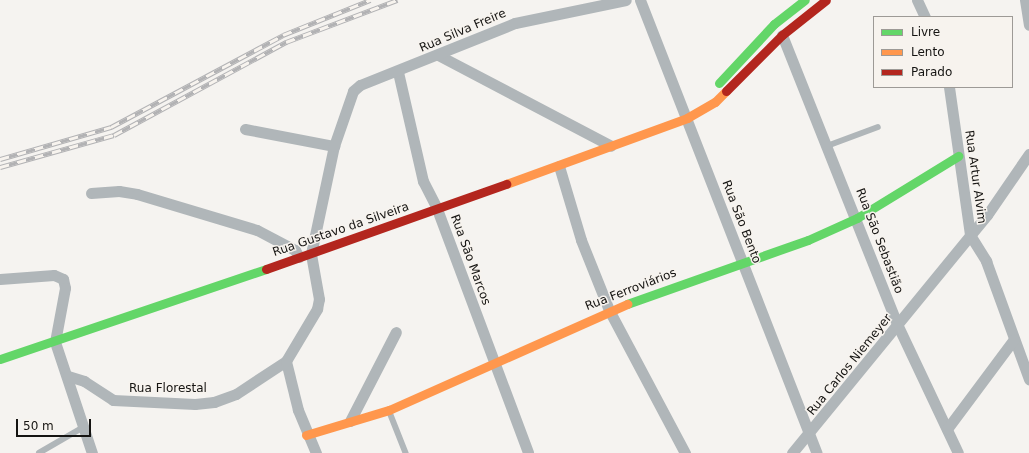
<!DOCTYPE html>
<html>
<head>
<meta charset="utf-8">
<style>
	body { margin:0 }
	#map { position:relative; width:1029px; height:453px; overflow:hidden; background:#f5f3f0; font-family:"DejaVu Sans",sans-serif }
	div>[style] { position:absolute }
	.lane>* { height:5.5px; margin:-2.75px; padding:0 2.75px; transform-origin:2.75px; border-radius:2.75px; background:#b0b6b9 }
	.street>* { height:11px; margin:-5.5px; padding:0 5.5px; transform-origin:5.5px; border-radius:5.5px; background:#b0b6b9 }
	.fast>* { height:9px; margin:-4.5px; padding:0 4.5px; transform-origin:4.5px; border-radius:4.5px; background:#63d668 }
	.slow>* { height:9px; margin:-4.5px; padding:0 4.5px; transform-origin:4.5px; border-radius:4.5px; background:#ff974d }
	.jam>* { height:9px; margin:-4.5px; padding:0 4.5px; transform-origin:4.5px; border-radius:4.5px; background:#b3261e }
	.rail>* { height:4.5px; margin-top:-2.25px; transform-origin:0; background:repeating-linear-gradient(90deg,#f7f3ee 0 9px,#b2b2b4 0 18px); box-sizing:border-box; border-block:1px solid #b2b2b4 }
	span { translate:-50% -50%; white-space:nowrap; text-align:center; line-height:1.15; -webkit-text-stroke:3px #f7f3ee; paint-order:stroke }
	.street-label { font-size:12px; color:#151412 }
	.legend { position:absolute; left:873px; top:16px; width:140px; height:72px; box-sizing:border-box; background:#f7f3ee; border:1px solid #9d9a96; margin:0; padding:5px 7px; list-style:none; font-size:12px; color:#151412 }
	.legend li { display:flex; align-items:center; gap:8px; height:20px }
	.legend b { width:20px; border:1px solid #9d9a96 }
	.scale { position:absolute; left:16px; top:419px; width:75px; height:18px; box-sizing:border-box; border:2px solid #151412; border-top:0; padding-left:5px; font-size:12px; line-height:14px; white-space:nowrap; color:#151412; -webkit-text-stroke:3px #f7f3ee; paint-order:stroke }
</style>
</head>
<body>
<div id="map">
	<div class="lane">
		<div style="left:827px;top:146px;width:54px;rotate:-20.4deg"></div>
		<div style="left:389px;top:410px;width:46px;rotate:68.4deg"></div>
		<div style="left:39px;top:453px;width:50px;rotate:-30.2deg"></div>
	</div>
	<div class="street">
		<div style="left:640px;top:0;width:486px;rotate:68.7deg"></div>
		<div style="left:917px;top:0;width:19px;rotate:65deg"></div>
		<div style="left:1025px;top:0;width:25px;rotate:81deg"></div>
		<div style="left:782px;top:35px;width:313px;rotate:68.3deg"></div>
		<div style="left:898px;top:326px;width:140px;rotate:64.7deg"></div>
		<div style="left:438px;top:55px;width:195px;rotate:27.7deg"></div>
		<div style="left:398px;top:72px;width:112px;rotate:77.1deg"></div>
		<div style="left:423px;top:181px;width:31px;rotate:63deg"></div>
		<div style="left:437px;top:209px;width:260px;rotate:69.5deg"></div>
		<div style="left:949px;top:87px;width:149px;rotate:81.9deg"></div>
		<div style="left:970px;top:235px;width:31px;rotate:58deg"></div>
		<div style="left:986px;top:261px;width:126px;rotate:70deg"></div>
		<div style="left:245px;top:129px;width:91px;rotate:10.8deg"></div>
		<div style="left:559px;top:166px;width:77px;rotate:73.4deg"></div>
		<div style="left:581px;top:240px;width:75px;rotate:68.2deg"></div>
		<div style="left:609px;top:310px;width:162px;rotate:62deg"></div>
		<div style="left:91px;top:193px;width:28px;rotate:-4deg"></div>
		<div style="left:119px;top:191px;width:18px;rotate:9deg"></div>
		<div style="left:137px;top:194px;width:125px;rotate:16.7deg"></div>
		<div style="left:257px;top:230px;width:43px;rotate:27.8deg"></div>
		<div style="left:295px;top:250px;width:8px;rotate:60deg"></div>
		<div style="left:0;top:279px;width:54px;rotate:-4.2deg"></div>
		<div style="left:54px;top:275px;width:10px;rotate:24deg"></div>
		<div style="left:63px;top:279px;width:9px;rotate:77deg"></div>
		<div style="left:65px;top:288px;width:55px;rotate:100.5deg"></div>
		<div style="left:55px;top:342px;width:117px;rotate:71.6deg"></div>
		<div style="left:68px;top:376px;width:17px;rotate:17deg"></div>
		<div style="left:84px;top:381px;width:35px;rotate:33deg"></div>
		<div style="left:113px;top:400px;width:82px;rotate:2.8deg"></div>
		<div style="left:195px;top:404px;width:19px;rotate:-6deg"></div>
		<div style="left:214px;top:402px;width:23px;rotate:-20deg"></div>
		<div style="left:236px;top:394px;width:60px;rotate:-33.4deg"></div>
		<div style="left:350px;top:421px;width:100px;rotate:-62.7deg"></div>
		<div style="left:947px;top:429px;width:112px;rotate:-53.3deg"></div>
		<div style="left:316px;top:453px;width:47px;rotate:-112.7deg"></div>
		<div style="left:298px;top:410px;width:50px;rotate:-103.8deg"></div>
		<div style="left:286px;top:361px;width:61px;rotate:-59.2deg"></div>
		<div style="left:317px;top:309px;width:10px;rotate:-79deg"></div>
		<div style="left:319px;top:299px;width:46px;rotate:-100.1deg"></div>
		<div style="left:311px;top:254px;width:110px;rotate:-78deg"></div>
		<div style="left:334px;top:146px;width:58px;rotate:-70.9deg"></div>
		<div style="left:353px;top:91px;width:9px;rotate:-41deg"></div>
		<div style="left:360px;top:85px;width:167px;rotate:-21.8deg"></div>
		<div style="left:515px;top:23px;width:113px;rotate:-11.7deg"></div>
		<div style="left:792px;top:453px;width:308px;rotate:-50.7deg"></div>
		<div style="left:987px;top:215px;width:74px;rotate:-55.5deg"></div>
	</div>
	<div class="fast">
		<div style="left:719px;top:83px;width:81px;rotate:-47deg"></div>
		<div style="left:774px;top:24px;width:39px;rotate:-38deg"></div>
		<div style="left:627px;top:304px;width:192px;rotate:-19.5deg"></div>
		<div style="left:808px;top:240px;width:54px;rotate:-24.2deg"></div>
		<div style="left:857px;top:218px;width:119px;rotate:-31.5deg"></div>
		<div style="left:0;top:359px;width:281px;rotate:-18.7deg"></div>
	</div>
	<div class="slow">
		<div style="left:506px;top:184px;width:193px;rotate:-20deg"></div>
		<div style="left:687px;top:118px;width:32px;rotate:-30deg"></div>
		<div style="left:715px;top:102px;width:16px;rotate:-45deg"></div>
		<div style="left:306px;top:435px;width:87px;rotate:-16.8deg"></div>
		<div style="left:389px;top:410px;width:261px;rotate:-24deg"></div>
	</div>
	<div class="jam">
		<div style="left:726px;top:91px;width:79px;rotate:-45deg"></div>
		<div style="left:782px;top:35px;width:56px;rotate:-38.5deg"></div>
		<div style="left:266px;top:269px;width:255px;rotate:-19.5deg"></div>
	</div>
	<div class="rail">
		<div style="left:0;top:159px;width:116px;rotate:-16.1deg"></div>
		<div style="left:111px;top:127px;width:195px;rotate:-28.1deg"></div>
		<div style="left:283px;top:35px;width:94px;rotate:-21.9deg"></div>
		<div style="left:0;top:167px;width:118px;rotate:-15.7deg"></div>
		<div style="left:114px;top:135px;width:196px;rotate:-28.4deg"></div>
		<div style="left:286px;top:42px;width:119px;rotate:-20.7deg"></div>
	</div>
	<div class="street-label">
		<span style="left:463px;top:31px;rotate:-23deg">Rua Silva Freire</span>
		<span style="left:975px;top:177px;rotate:82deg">Rua Artur Alvim</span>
		<span style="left:741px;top:222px;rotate:69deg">Rua São Bento</span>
		<span style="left:341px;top:230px;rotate:-19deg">Rua Gustavo da Silveira</span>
		<span style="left:879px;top:241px;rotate:69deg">Rua São Sebastião</span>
		<span style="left:470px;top:260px;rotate:70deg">Rua São Marcos</span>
		<span style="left:631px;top:290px;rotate:-21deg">Rua Ferroviários</span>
		<span style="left:850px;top:365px;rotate:-51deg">Rua Carlos Niemeyer</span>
		<span style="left:168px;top:389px">Rua Florestal</span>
	</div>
	<ul class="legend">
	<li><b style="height:5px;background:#63d668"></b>Livre</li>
	<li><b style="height:5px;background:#ff974d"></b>Lento</li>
	<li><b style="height:5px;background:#b3261e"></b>Parado</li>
	</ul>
	<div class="scale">50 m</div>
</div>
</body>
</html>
